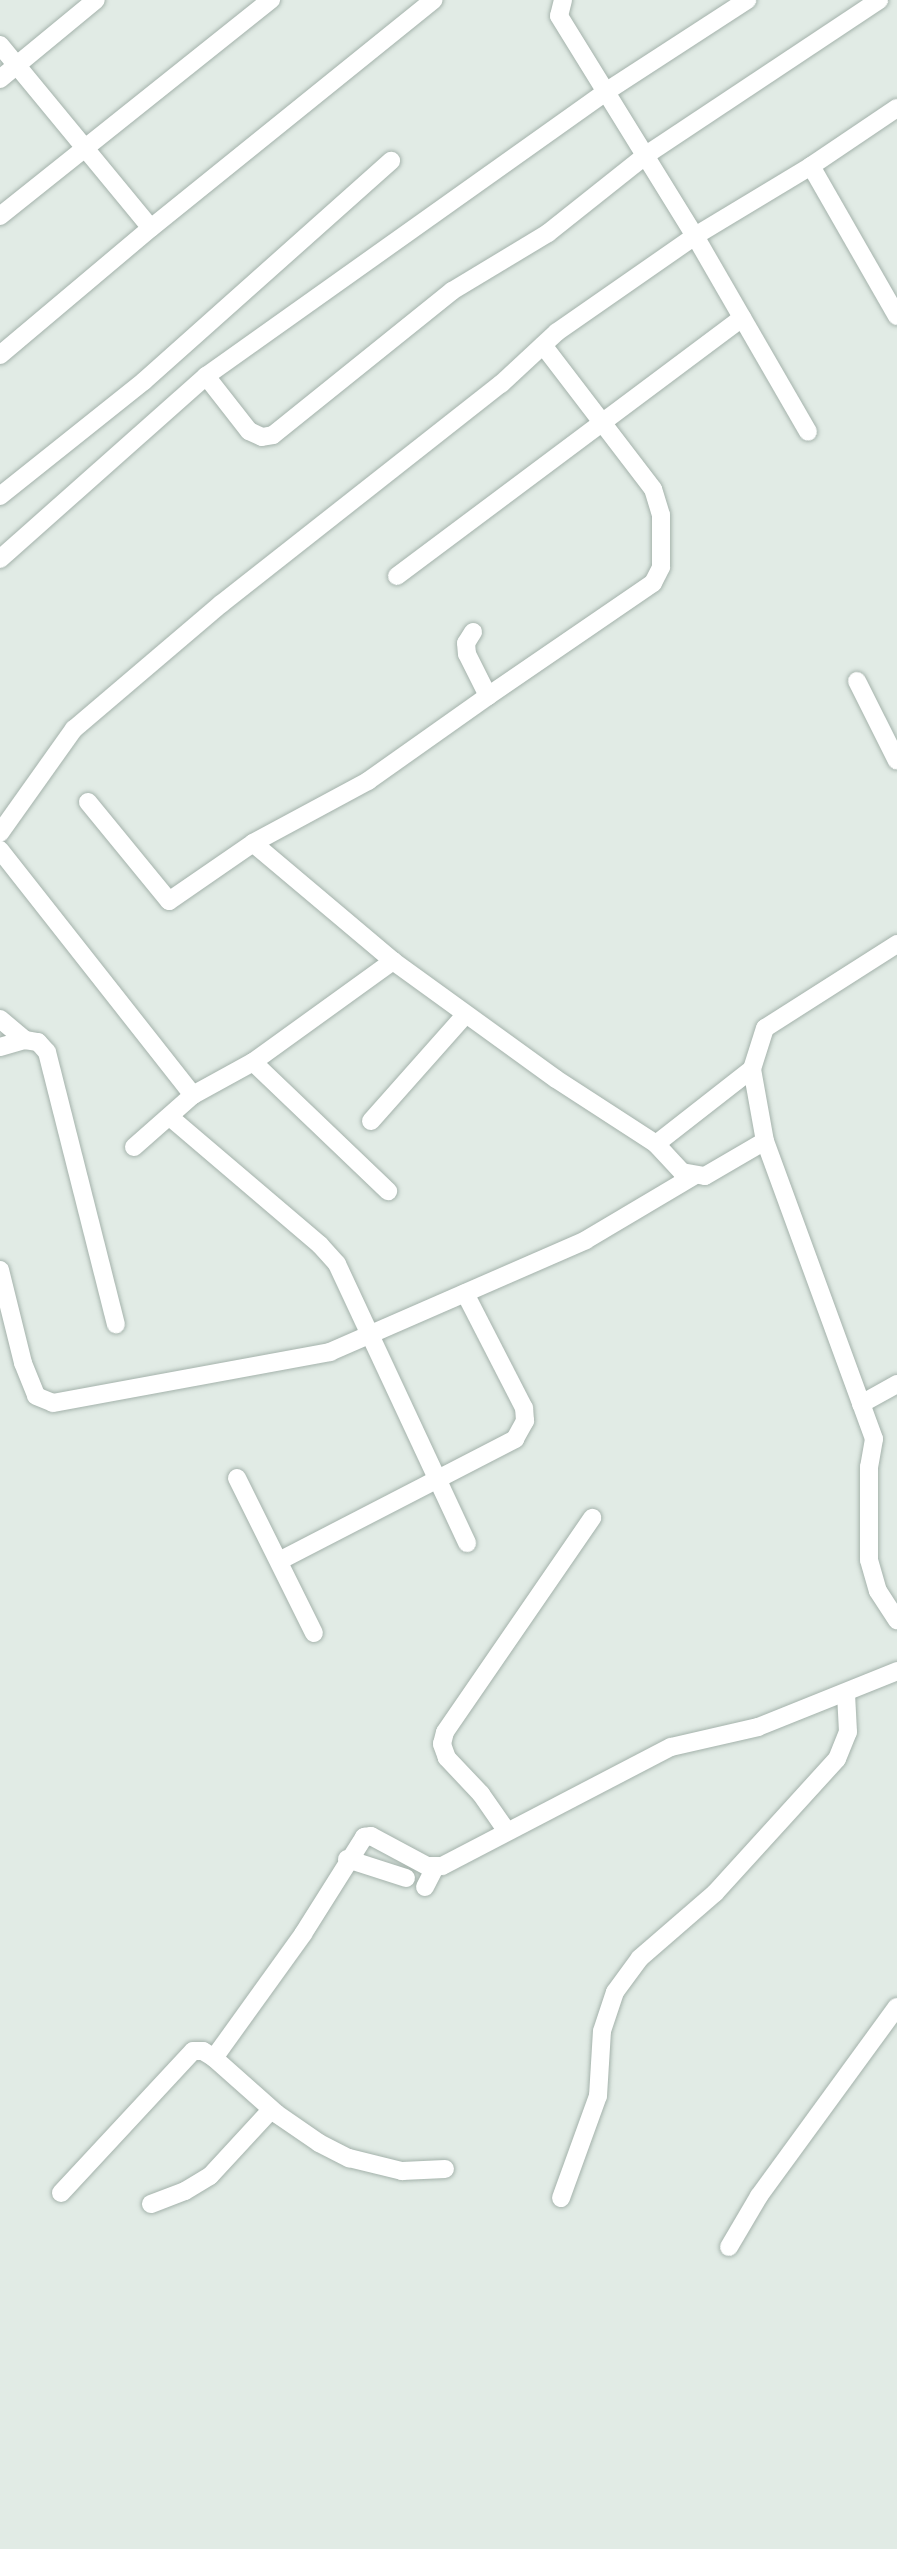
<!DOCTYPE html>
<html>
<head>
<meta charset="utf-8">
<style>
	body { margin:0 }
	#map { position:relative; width:897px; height:2549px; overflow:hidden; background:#e1ebe5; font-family:"Titillium Web",sans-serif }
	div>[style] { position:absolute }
	.roads { filter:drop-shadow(0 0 2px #a4b2ab) drop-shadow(0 0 2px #a4b2ab) }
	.minor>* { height:18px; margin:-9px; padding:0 9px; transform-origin:9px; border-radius:9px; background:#fff }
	span { translate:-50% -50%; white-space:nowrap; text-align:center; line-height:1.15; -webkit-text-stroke:6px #f1f7f3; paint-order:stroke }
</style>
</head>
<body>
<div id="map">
	<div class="roads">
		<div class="minor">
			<div style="left:563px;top:0;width:16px;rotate:104deg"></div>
			<div style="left:559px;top:16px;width:259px;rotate:58.3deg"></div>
			<div style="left:695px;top:236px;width:226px;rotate:60deg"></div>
			<div style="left:0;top:45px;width:237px;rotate:50.5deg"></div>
			<div style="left:151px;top:228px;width:363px;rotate:-38.9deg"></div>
			<div style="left:0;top:79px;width:124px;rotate:-39.5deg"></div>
			<div style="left:811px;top:166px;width:173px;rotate:60.2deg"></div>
			<div style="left:0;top:216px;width:347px;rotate:-38.6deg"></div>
			<div style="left:0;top:355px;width:197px;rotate:-40.1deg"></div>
			<div style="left:206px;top:376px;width:70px;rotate:52deg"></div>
			<div style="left:249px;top:431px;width:14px;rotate:25deg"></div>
			<div style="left:262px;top:437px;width:11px;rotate:-10deg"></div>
			<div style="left:273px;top:435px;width:230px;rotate:-38.8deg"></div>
			<div style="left:452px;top:291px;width:112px;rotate:-31.1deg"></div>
			<div style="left:548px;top:233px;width:125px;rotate:-38.5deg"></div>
			<div style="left:646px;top:155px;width:280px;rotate:-33.6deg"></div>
			<div style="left:0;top:496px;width:184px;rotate:-38.6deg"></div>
			<div style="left:144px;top:381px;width:331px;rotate:-41.7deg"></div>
			<div style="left:0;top:559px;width:276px;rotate:-41.6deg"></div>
			<div style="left:206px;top:376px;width:488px;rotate:-35.4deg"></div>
			<div style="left:604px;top:93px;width:171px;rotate:-33deg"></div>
			<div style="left:397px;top:576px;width:431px;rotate:-36.8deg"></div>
			<div style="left:473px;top:632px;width:13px;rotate:122deg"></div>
			<div style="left:466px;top:643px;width:11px;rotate:85deg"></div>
			<div style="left:467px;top:654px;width:47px;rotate:63.4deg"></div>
			<div style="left:488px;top:696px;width:200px;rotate:-34.4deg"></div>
			<div style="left:653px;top:583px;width:18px;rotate:-63deg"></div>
			<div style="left:661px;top:567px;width:52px;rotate:-90deg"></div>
			<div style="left:661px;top:515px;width:27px;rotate:-107deg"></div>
			<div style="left:653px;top:489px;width:181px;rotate:-127.4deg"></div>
			<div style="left:857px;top:681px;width:89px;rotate:63.4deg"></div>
			<div style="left:88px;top:802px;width:128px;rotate:50.7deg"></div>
			<div style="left:169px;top:901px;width:102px;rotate:-34.6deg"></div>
			<div style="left:253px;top:843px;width:183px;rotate:40.1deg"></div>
			<div style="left:0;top:833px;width:128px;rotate:-54.6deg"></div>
			<div style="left:74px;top:729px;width:193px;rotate:-40.4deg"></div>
			<div style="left:221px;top:604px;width:356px;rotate:-38.2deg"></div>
			<div style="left:501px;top:384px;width:76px;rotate:-42.9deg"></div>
			<div style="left:557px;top:332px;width:168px;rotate:-34.8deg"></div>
			<div style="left:695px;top:236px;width:135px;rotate:-31.1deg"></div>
			<div style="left:811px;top:166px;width:104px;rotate:-34deg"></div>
			<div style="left:253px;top:843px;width:131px;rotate:-28.3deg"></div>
			<div style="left:368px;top:781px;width:147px;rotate:-35.3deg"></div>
			<div style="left:0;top:850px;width:312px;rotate:51.8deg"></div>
			<div style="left:897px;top:944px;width:156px;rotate:147.5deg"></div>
			<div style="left:765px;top:1028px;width:43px;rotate:107.6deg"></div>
			<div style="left:752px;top:1069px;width:73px;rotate:79.8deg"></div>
			<div style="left:765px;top:1141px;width:317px;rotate:69.9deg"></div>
			<div style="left:874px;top:1439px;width:28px;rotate:100deg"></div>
			<div style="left:869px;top:1467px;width:93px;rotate:90deg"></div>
			<div style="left:869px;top:1560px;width:32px;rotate:74deg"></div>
			<div style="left:878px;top:1591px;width:35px;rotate:57deg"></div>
			<div style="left:0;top:1019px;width:33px;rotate:40deg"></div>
			<div style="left:0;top:1047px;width:26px;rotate:-16deg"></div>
			<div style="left:25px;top:1040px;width:13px;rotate:9deg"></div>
			<div style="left:38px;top:1042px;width:13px;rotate:48deg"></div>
			<div style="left:47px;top:1052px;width:281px;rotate:75.8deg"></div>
			<div style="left:253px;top:1062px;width:187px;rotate:43.7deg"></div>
			<div style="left:171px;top:1118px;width:196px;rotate:40.4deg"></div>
			<div style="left:320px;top:1245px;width:25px;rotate:48deg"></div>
			<div style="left:337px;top:1264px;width:308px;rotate:65deg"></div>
			<div style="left:371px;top:1121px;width:142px;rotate:-48.4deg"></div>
			<div style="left:656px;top:1144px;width:122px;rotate:-38deg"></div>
			<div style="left:134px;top:1147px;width:79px;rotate:-41.4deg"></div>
			<div style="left:193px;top:1095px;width:68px;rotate:-28.8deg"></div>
			<div style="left:253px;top:1062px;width:173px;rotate:-35.8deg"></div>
			<div style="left:393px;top:961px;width:201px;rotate:35.9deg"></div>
			<div style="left:556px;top:1079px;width:119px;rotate:33deg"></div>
			<div style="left:656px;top:1144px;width:38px;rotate:47deg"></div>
			<div style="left:682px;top:1172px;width:23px;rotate:10deg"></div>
			<div style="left:705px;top:1176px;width:69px;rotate:-30.3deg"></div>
			<div style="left:0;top:1270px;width:96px;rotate:76.1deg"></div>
			<div style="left:23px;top:1363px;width:35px;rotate:68deg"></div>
			<div style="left:36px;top:1396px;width:18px;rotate:22deg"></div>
			<div style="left:53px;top:1403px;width:282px;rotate:-10.4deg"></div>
			<div style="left:330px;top:1352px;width:279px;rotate:-23.6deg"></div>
			<div style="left:586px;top:1240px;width:126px;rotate:-30.7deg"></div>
			<div style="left:861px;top:1404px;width:41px;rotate:-29.1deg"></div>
			<div style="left:237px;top:1478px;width:173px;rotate:63.6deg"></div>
			<div style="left:279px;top:1561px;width:266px;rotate:-27.3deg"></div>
			<div style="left:515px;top:1439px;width:21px;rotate:-61deg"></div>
			<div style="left:525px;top:1421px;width:13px;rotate:-94deg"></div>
			<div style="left:524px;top:1408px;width:129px;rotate:-117.2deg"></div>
			<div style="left:506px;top:1830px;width:44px;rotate:-124.8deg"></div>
			<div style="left:481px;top:1794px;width:50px;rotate:-133.4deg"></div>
			<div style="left:447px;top:1758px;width:15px;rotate:-110deg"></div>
			<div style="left:442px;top:1744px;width:12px;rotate:-76deg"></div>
			<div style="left:445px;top:1732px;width:260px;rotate:-55.5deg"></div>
			<div style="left:347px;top:1859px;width:62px;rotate:17.9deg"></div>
			<div style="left:425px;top:1887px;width:22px;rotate:-63deg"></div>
			<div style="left:214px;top:2058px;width:153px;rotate:-54.3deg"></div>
			<div style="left:303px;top:1934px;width:115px;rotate:-57.8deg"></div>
			<div style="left:364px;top:1837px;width:7px;rotate:-8deg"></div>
			<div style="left:371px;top:1836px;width:64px;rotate:28.2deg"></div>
			<div style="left:427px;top:1866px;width:15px"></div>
			<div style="left:442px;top:1866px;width:258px;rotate:-27.5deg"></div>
			<div style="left:671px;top:1747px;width:89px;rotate:-12.9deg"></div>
			<div style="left:758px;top:1727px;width:150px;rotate:-21.9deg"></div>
			<div style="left:61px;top:2193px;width:194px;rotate:-47.1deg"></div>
			<div style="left:193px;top:2051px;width:10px"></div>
			<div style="left:203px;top:2051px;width:13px;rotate:32deg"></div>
			<div style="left:214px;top:2058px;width:84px;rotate:41.6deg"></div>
			<div style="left:277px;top:2114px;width:51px;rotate:34.6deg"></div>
			<div style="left:319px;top:2143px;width:34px;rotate:27deg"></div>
			<div style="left:349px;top:2158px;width:55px;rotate:13.8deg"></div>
			<div style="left:402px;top:2171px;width:43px;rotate:-2.7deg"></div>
			<div style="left:561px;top:2198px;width:109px;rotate:-70.1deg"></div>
			<div style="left:598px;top:2096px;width:65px;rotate:-86.5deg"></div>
			<div style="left:602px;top:2031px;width:41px;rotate:-71.6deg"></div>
			<div style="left:615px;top:1992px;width:42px;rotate:-53.7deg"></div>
			<div style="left:640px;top:1958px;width:99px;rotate:-40.9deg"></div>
			<div style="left:715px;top:1893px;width:181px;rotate:-47.7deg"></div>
			<div style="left:837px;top:1759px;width:29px;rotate:-68deg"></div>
			<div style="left:848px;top:1732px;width:38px;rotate:-93deg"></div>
			<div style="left:151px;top:2204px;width:36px;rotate:-21deg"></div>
			<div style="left:185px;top:2191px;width:29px;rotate:-31deg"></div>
			<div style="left:210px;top:2176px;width:90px;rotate:-47.3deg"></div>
			<div style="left:729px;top:2247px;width:59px;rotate:-59.5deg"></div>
			<div style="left:759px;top:2196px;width:234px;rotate:-53.9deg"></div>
		</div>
	</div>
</div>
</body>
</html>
